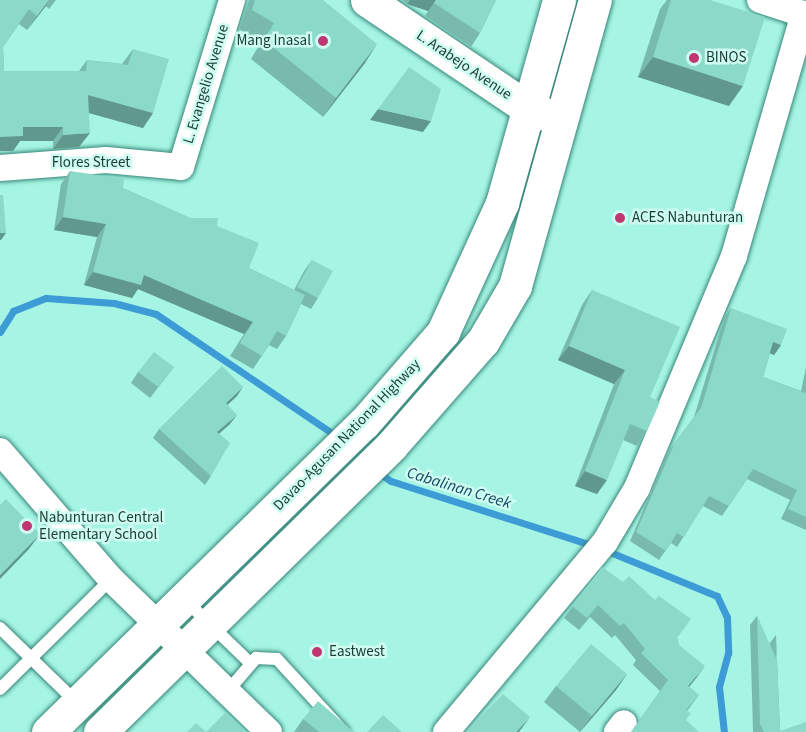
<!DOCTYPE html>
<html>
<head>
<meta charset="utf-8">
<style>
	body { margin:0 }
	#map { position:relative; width:806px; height:732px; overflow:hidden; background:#a6f5e4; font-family:"Source Sans 3",sans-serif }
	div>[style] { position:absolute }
	.stream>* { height:7px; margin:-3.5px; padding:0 3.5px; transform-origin:3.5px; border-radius:3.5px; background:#3d9cd6 }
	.roads { filter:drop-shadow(0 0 2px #378779) drop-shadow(0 0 2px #378779) }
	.service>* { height:12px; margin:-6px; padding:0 6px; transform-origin:6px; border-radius:6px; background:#fff }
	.minor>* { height:26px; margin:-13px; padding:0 13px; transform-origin:13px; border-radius:13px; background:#fff }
	.primary>* { height:33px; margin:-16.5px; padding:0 16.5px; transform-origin:16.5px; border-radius:16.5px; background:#fff }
	.trunk>* { height:33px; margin:-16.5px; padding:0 16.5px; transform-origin:16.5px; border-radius:16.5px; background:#fff }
	.wall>* { inset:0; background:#78bbad }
	.shaded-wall>* { inset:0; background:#61988d }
	.building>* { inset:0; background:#8bd9c9 }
	.dots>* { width:16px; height:16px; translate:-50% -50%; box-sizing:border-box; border:3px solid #cefcf1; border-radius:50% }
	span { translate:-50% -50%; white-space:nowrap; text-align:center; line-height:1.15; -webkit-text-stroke:5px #cefcf1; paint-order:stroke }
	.poi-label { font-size:15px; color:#1b3c35 }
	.right { translate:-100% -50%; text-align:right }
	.left { translate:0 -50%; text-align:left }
	.street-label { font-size:15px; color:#1b3c35 }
	.water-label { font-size:16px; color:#134563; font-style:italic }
</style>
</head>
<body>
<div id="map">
	<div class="stream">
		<div style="left:0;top:332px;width:25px;rotate:-58deg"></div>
		<div style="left:13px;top:311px;width:35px;rotate:-22deg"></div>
		<div style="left:46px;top:298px;width:68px;rotate:4.2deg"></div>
		<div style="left:114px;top:303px;width:43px;rotate:14.7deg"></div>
		<div style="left:156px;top:314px;width:217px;rotate:34.1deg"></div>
		<div style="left:376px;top:471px;width:18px;rotate:34deg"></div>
		<div style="left:391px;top:481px;width:214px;rotate:17.7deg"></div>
		<div style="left:605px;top:550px;width:121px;rotate:22.3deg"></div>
		<div style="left:717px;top:596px;width:23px;rotate:65deg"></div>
		<div style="left:727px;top:617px;width:36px;rotate:88deg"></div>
		<div style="left:728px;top:653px;width:35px;rotate:105deg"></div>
		<div style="left:719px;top:687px;width:45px;rotate:83.7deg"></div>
	</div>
	<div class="roads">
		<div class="service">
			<div style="left:184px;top:599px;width:92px;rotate:44.1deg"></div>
			<div style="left:0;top:628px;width:106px;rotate:44.2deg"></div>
			<div style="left:0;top:689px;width:156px;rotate:-44.7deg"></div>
			<div style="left:227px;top:692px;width:45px;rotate:-49.5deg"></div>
			<div style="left:256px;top:658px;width:21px;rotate:3deg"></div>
			<div style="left:277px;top:659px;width:99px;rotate:47.5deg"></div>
		</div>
		<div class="minor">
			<div style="left:760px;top:0;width:48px;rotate:18.1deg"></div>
			<div style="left:0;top:168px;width:106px;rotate:-4.3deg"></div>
			<div style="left:106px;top:160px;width:75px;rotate:5.3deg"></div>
			<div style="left:181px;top:167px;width:175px;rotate:-73deg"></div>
			<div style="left:0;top:451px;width:169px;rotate:49.1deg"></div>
			<div style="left:111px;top:579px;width:220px;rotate:44.1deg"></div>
			<div style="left:446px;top:732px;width:248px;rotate:-50.1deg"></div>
			<div style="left:605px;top:542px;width:63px;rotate:-59.3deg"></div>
			<div style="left:637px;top:488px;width:251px;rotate:-67.3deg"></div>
			<div style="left:734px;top:256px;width:252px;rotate:-73.9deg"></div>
			<div style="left:617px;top:732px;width:11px;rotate:-52deg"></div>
		</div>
		<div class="primary">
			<div style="left:367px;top:0;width:197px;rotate:33.9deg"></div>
			<div style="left:531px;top:110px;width:26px;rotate:16deg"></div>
		</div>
		<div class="trunk">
			<div style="left:48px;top:732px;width:442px;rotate:-44.4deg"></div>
			<div style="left:364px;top:423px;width:121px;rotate:-49deg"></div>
			<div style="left:443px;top:332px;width:142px;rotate:-65.4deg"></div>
			<div style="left:502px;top:203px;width:211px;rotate:-74.3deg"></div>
			<div style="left:100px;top:732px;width:408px;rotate:-44.5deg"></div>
			<div style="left:391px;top:446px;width:140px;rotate:-48.8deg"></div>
			<div style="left:483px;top:341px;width:64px;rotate:-59.8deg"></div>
			<div style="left:515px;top:286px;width:297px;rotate:-74.4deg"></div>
		</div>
	</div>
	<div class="wall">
		<div style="clip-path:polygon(0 0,56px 0,49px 9px,46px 6px,27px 30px,19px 24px,3px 47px,4px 71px,79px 71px,87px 60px,122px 64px,133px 49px,153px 113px,143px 128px,89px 113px,79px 147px,53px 149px,53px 141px,20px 141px,13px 151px,0 151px)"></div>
		<div style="clip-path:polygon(249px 0,323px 0,365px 63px,323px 117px,251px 59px,261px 42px,239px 29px)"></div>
		<div style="clip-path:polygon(402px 0,496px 0,480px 33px,471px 47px,425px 16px,428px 11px,407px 4px)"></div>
		<div style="clip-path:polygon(667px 0,710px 0,729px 106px,638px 77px,660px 9px)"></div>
		<div style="clip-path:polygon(70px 171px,123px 188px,190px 218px,217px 226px,249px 268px,294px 290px,304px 271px,312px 260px,318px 298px,311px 309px,301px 304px,286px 336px,277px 349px,269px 345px,253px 369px,230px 356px,244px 334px,138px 289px,132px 298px,84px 285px,97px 237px,54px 230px,61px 184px)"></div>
		<div style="clip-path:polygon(592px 290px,650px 397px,647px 431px,637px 446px,623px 440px,597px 494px,575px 486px,614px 384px,558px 360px,582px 305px)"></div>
		<div style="clip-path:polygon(731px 308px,781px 345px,774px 355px,770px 353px,763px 377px,801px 391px,806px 367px,806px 530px,781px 519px,790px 500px,747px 479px,722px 516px,703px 506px,677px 547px,671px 543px,659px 560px,630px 541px,668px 452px,694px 417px,724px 318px)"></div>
		<div style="clip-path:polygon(174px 367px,150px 398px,131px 383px,138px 372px)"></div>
		<div style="clip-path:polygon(237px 396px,227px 405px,230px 424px,219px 434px,211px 476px,205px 485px,153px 438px,159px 429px)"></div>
		<div style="clip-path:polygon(602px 567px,677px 638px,679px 645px,697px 677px,689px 687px,699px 695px,687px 711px,631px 732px,660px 691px,633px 665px,636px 660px,615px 635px,612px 638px,590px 617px,579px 630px,564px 618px)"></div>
		<div style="clip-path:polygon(757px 616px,769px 644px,776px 635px,780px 731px,806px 732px,753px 732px,750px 625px)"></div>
		<div style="clip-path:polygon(627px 674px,616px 690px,580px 732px,544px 702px,556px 686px)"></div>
		<div style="clip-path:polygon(303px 719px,354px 732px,294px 732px)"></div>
	</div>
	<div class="shaded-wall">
		<div style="clip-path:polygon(49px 0,46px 6px,27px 30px,37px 16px)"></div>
		<div style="clip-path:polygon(410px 0,436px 0,428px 11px,407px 4px)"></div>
		<div style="clip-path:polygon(377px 44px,365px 63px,323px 117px,336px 98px)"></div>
		<div style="clip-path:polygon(653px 57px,743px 86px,729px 106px,638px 77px)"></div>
		<div style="clip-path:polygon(88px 95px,153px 113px,143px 128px,78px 110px)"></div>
		<div style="clip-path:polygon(378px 109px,431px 121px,423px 132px,370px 120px)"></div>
		<div style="clip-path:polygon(23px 127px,63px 127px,53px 141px,20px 141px,13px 151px,0 151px,0 137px)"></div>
		<div style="clip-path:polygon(90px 133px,79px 147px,53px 149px,63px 135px)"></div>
		<div style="clip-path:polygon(63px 217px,106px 224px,97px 237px,54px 230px)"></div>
		<div style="clip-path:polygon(0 233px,6px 233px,1px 240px,0 240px)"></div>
		<div style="clip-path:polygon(93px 272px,144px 275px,253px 322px,244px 334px,138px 289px,132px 298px,84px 285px)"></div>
		<div style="clip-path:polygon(773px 342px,781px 345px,774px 355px,767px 352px)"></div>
		<div style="clip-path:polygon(569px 346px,625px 370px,614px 384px,558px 360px)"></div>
		<div style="clip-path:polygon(243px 387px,237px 396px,220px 412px,226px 403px)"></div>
		<div style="clip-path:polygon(237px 415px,230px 424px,210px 441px,217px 432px)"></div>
		<div style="clip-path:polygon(585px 471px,607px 480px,597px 494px,575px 486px)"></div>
		<div style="clip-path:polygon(40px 534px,29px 549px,0 579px,0 575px)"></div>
		<div style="clip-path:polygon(705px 666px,697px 677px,680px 698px,688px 686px)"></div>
		<div style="clip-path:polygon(627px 674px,616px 690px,580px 732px,592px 716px)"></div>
		<div style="clip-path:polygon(530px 717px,519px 732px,516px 732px)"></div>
	</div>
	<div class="building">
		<div style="clip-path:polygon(0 0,49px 0,37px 16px,29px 9px,3px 47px,4px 71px,86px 71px,87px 60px,128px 65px,133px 49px,169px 59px,153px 113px,88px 95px,90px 133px,63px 135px,63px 127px,23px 127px,23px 136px,0 137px)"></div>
		<div style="clip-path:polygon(255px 0,323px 0,377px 44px,336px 98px,264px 40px,274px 23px,252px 10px)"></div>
		<div style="clip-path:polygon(436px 0,496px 0,480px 33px,434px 3px)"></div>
		<div style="clip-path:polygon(671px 0,710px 0,765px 17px,743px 86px,653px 57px)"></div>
		<div style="clip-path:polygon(409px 67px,441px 89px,431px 121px,378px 109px)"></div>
		<div style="clip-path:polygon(70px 171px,124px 179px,123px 188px,190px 218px,218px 218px,217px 226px,259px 243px,249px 268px,305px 295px,286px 336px,277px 331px,262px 356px,240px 343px,253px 322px,144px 275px,141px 285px,93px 272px,106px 224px,63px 217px)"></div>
		<div style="clip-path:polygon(0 195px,3px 195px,6px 233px,0 233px)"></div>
		<div style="clip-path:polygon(312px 260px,333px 271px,318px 298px,297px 287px)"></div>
		<div style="clip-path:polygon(592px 290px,680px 327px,650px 397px,660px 402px,647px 431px,630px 424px,607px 480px,585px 471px,625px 370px,569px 346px)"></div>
		<div style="clip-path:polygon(731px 308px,787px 329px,781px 345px,773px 342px,763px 377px,805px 393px,806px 389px,806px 517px,788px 509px,797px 490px,753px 469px,729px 506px,709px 496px,684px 537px,677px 533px,666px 551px,636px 532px,675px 442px,701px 408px)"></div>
		<div style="clip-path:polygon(154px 352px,174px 367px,158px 387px,138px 372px)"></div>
		<div style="clip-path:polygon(222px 366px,243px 387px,226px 403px,237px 415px,217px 432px,230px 443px,211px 476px,159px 429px)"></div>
		<div style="clip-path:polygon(6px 499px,40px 534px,0 575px,0 505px)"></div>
		<div style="clip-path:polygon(602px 567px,623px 582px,629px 576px,655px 600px,659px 596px,691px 619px,677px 638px,679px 645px,705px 666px,688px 686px,699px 695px,686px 710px,691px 713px,686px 720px,699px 732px,631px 732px,668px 680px,641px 653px,645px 649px,624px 623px,620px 626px,598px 605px,587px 618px,572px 606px)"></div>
		<div style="clip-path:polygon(757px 616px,776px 658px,776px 635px,780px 731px,806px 722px,806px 732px,764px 732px,760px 724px)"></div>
		<div style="clip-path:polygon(591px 644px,627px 674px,592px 716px,556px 686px)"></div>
		<div style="clip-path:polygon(503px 694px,530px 717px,516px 732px,466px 732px)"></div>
		<div style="clip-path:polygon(318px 701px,354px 732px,319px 732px,303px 719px)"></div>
		<div style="clip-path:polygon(225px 713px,247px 732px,206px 732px)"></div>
		<div style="clip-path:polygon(383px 715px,402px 732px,367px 732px)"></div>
		<div style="clip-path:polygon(196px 723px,206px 732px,187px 732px)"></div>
	</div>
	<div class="dots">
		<div style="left:323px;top:41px;background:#c03670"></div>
		<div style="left:694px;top:58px;background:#c03670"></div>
		<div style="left:620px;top:218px;background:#c03670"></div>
		<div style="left:27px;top:526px;background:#c03670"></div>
		<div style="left:317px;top:652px;background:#c03670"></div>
	</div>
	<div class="poi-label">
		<span class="right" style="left:311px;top:41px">Mang Inasal</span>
		<span class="left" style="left:706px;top:58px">BINOS</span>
		<span class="left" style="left:632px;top:218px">ACES Nabunturan</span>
		<span class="left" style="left:39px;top:526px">Nabunturan Central<br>Elementary School</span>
		<span class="left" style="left:329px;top:652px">Eastwest</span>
	</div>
	<div class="street-label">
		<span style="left:464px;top:65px;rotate:34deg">L. Arabejo Avenue</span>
		<span style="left:206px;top:84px;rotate:-73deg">L. Evangelio Avenue</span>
		<span style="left:91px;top:163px">Flores Street</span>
		<span style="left:347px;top:435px;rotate:-46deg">Davao-Agusan National Highway</span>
	</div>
	<div class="water-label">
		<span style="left:459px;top:488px;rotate:17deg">Cabalinan Creek</span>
	</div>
</div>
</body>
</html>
